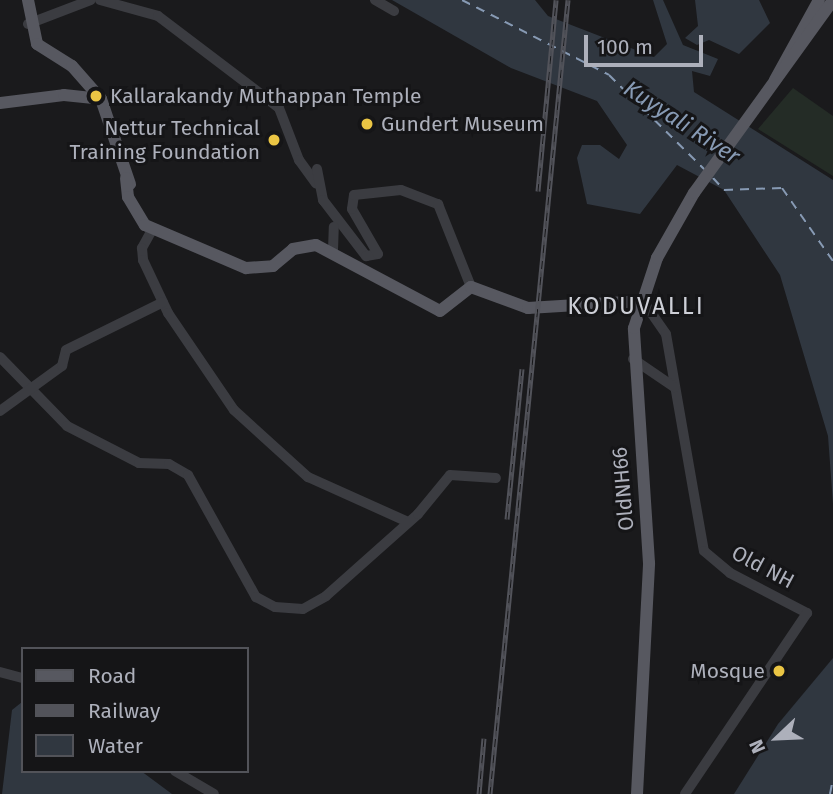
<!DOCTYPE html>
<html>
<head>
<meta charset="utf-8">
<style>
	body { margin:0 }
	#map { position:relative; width:833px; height:794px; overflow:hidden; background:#1a1a1c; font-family:"Fira Sans",sans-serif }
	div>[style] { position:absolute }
	.green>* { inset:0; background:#242c26 }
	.water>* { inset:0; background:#303740 }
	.ferry>* { height:2px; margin-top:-1px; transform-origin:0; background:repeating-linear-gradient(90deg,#879ab4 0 9px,transparent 0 16px) }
	.minor>* { height:10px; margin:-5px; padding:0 5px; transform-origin:5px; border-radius:5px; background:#3b3c41 }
	.major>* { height:12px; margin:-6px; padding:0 6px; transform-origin:6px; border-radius:6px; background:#575860 }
	.rail>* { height:5px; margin-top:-2.5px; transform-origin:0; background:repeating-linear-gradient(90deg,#151517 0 8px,#52535a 0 16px); box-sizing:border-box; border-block:2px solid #52535a }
	.dots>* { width:19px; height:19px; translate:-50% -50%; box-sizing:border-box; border:4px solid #151517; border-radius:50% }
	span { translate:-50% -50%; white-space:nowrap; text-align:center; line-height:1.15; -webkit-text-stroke:6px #151517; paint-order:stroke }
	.poi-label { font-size:21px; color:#adb0bb }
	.left { translate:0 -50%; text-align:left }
	.right { translate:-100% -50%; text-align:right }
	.street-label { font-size:21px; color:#adb0bb }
	.water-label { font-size:23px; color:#879ab4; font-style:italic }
	.quarter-label { font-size:24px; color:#ced0d7; letter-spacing:2px }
	.legend { position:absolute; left:21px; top:647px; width:228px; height:126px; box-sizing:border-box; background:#151517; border:2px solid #525359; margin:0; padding:9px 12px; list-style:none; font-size:21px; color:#adb0bb }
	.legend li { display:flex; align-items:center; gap:14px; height:35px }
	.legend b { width:35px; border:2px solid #525359 }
	.north { position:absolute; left:742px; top:703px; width:70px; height:70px; -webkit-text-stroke:5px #151517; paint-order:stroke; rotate:247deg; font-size:19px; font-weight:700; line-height:28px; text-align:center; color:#adb0bb }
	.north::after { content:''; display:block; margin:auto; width:24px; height:32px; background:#adb0bb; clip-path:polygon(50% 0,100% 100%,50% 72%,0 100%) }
	.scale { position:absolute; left:584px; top:35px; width:119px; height:32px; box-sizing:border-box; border:4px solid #adb0bb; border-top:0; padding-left:9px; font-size:21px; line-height:24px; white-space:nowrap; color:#adb0bb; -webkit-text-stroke:5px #151517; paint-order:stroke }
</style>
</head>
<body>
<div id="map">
	<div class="green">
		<div style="clip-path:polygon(793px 88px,833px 116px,833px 176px,758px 129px)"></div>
	</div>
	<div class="water">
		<div style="clip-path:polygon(392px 0,535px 0,548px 16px,654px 57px,667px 44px,653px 0,663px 0,683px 45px,718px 59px,710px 76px,692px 71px,694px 92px,833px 180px,833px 504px,828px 436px,780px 275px,724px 190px,677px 165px,640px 214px,587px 204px,577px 158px,582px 145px,600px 145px,619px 159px,627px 145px,597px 101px,511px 68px)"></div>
		<div style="clip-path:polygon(695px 0,759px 0,770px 23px,739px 54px,709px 40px,697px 45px,685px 38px,698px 26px)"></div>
		<div style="clip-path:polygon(833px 658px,833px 794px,734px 794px,778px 724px)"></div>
		<div style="clip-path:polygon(22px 702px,23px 771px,141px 771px,172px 794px,2px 794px,12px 710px)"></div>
	</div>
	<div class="ferry">
		<div style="left:462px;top:0;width:165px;rotate:27deg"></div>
		<div style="left:609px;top:75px;width:134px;rotate:44.7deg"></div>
		<div style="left:713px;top:178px;width:16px;rotate:47deg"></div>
		<div style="left:724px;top:190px;width:58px;rotate:-2deg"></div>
		<div style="left:782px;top:188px;width:89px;rotate:55.1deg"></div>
		<div style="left:830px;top:794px;width:15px;rotate:-79deg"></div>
	</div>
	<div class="minor">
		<div style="left:100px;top:0;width:60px;rotate:15.4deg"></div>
		<div style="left:158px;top:16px;width:152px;rotate:37.2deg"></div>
		<div style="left:279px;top:108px;width:56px;rotate:69deg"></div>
		<div style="left:299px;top:160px;width:29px;rotate:54deg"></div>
		<div style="left:375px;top:0;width:22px;rotate:30deg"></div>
		<div style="left:28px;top:24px;width:67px;rotate:-20.9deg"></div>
		<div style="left:317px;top:169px;width:32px;rotate:79deg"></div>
		<div style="left:323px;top:200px;width:71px;rotate:52.5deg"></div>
		<div style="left:366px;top:256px;width:12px;rotate:-9deg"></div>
		<div style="left:378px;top:254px;width:52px;rotate:-120deg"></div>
		<div style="left:352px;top:209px;width:14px;rotate:-82deg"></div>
		<div style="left:354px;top:195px;width:47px;rotate:-6.1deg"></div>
		<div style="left:401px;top:190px;width:40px;rotate:21deg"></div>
		<div style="left:438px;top:204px;width:89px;rotate:68.3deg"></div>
		<div style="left:152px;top:230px;width:21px;rotate:119deg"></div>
		<div style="left:142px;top:248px;width:12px;rotate:85deg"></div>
		<div style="left:143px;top:260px;width:59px;rotate:64.7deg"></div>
		<div style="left:168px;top:313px;width:117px;rotate:55.8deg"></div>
		<div style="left:234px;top:410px;width:100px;rotate:42.2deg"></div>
		<div style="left:308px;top:477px;width:110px;rotate:24.2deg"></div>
		<div style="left:333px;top:250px;width:23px;rotate:-88deg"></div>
		<div style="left:643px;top:301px;width:40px;rotate:55.1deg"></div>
		<div style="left:666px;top:334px;width:220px;rotate:80.1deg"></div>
		<div style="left:704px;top:551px;width:34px;rotate:40deg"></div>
		<div style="left:730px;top:573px;width:87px;rotate:27.5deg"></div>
		<div style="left:807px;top:613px;width:218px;rotate:124deg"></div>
		<div style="left:0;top:357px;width:96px;rotate:45.8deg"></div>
		<div style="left:67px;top:426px;width:81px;rotate:27.2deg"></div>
		<div style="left:139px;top:463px;width:30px;rotate:2deg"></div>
		<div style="left:169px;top:464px;width:22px;rotate:30deg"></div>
		<div style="left:188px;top:475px;width:140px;rotate:60.9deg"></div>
		<div style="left:256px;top:597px;width:21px;rotate:28deg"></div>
		<div style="left:275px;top:607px;width:28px;rotate:4deg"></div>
		<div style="left:303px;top:609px;width:26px;rotate:-29deg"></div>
		<div style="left:326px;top:596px;width:123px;rotate:-41.7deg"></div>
		<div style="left:418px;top:514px;width:50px;rotate:-50.6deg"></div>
		<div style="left:450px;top:475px;width:46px;rotate:3.7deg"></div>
		<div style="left:633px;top:359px;width:50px;rotate:34.3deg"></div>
		<div style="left:0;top:411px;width:77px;rotate:-36deg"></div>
		<div style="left:62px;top:366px;width:16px;rotate:-76deg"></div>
		<div style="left:66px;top:350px;width:108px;rotate:-26.3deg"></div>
		<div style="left:0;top:672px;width:24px;rotate:15deg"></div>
		<div style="left:175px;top:771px;width:45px;rotate:30.5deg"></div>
	</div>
	<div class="major">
		<div style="left:28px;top:0;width:45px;rotate:78.4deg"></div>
		<div style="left:37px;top:44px;width:41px;rotate:32.2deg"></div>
		<div style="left:72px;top:66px;width:44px;rotate:48.7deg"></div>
		<div style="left:775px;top:80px;width:91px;rotate:-61.2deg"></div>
		<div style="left:0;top:103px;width:64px;rotate:-7.1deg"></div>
		<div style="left:64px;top:95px;width:37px;rotate:6deg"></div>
		<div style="left:101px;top:99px;width:90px;rotate:71.2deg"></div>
		<div style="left:126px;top:178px;width:19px;rotate:84deg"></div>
		<div style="left:128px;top:197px;width:33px;rotate:59deg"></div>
		<div style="left:145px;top:225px;width:110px;rotate:23.1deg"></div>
		<div style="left:246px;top:268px;width:27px;rotate:-4deg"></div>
		<div style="left:273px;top:266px;width:26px;rotate:-40deg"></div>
		<div style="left:293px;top:249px;width:23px;rotate:-10deg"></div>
		<div style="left:316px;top:245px;width:140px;rotate:28deg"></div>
		<div style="left:440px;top:311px;width:39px;rotate:-38deg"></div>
		<div style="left:471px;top:287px;width:61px;rotate:20.2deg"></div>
		<div style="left:528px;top:308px;width:115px;rotate:-3.5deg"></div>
		<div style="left:637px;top:794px;width:231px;rotate:-87deg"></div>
		<div style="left:649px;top:563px;width:235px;rotate:-93.7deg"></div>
		<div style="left:634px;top:328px;width:74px;rotate:-71.8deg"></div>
		<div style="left:657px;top:258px;width:75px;rotate:-60.4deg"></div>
		<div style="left:694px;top:193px;width:238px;rotate:-54.2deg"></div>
	</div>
	<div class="rail">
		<div style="left:538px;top:191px;width:192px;rotate:-84.6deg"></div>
		<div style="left:507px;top:519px;width:151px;rotate:-84.3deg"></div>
		<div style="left:479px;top:794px;width:56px;rotate:-84.9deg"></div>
		<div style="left:490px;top:794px;width:798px;rotate:-84.39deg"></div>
	</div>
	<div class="dots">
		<div style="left:96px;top:96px;background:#eac544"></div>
		<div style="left:367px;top:124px;background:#eac544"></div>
		<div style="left:274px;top:140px;background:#eac544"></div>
		<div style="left:779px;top:671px;background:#eac544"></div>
	</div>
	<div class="poi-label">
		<span class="left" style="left:110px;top:96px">Kallarakandy Muthappan Temple</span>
		<span class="left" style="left:381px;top:124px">Gundert Museum</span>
		<span class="right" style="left:260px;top:140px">Nettur Technical<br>Training Foundation</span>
		<span class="right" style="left:765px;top:671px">Mosque</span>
	</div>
	<div class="street-label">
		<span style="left:623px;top:489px;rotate:-95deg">OldNH66</span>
		<span style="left:763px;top:567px;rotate:28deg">Old NH</span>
	</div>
	<div class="water-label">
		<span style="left:682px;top:122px;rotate:33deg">Kuyyali River</span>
	</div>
	<div class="quarter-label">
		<span style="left:636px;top:307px">KODUVALLI</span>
	</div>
	<ul class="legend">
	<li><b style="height:9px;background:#575860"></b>Road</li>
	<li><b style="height:9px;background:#52535a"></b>Railway</li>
	<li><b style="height:19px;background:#303740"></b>Water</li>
	</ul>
	<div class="north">N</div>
	<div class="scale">100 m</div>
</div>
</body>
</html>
